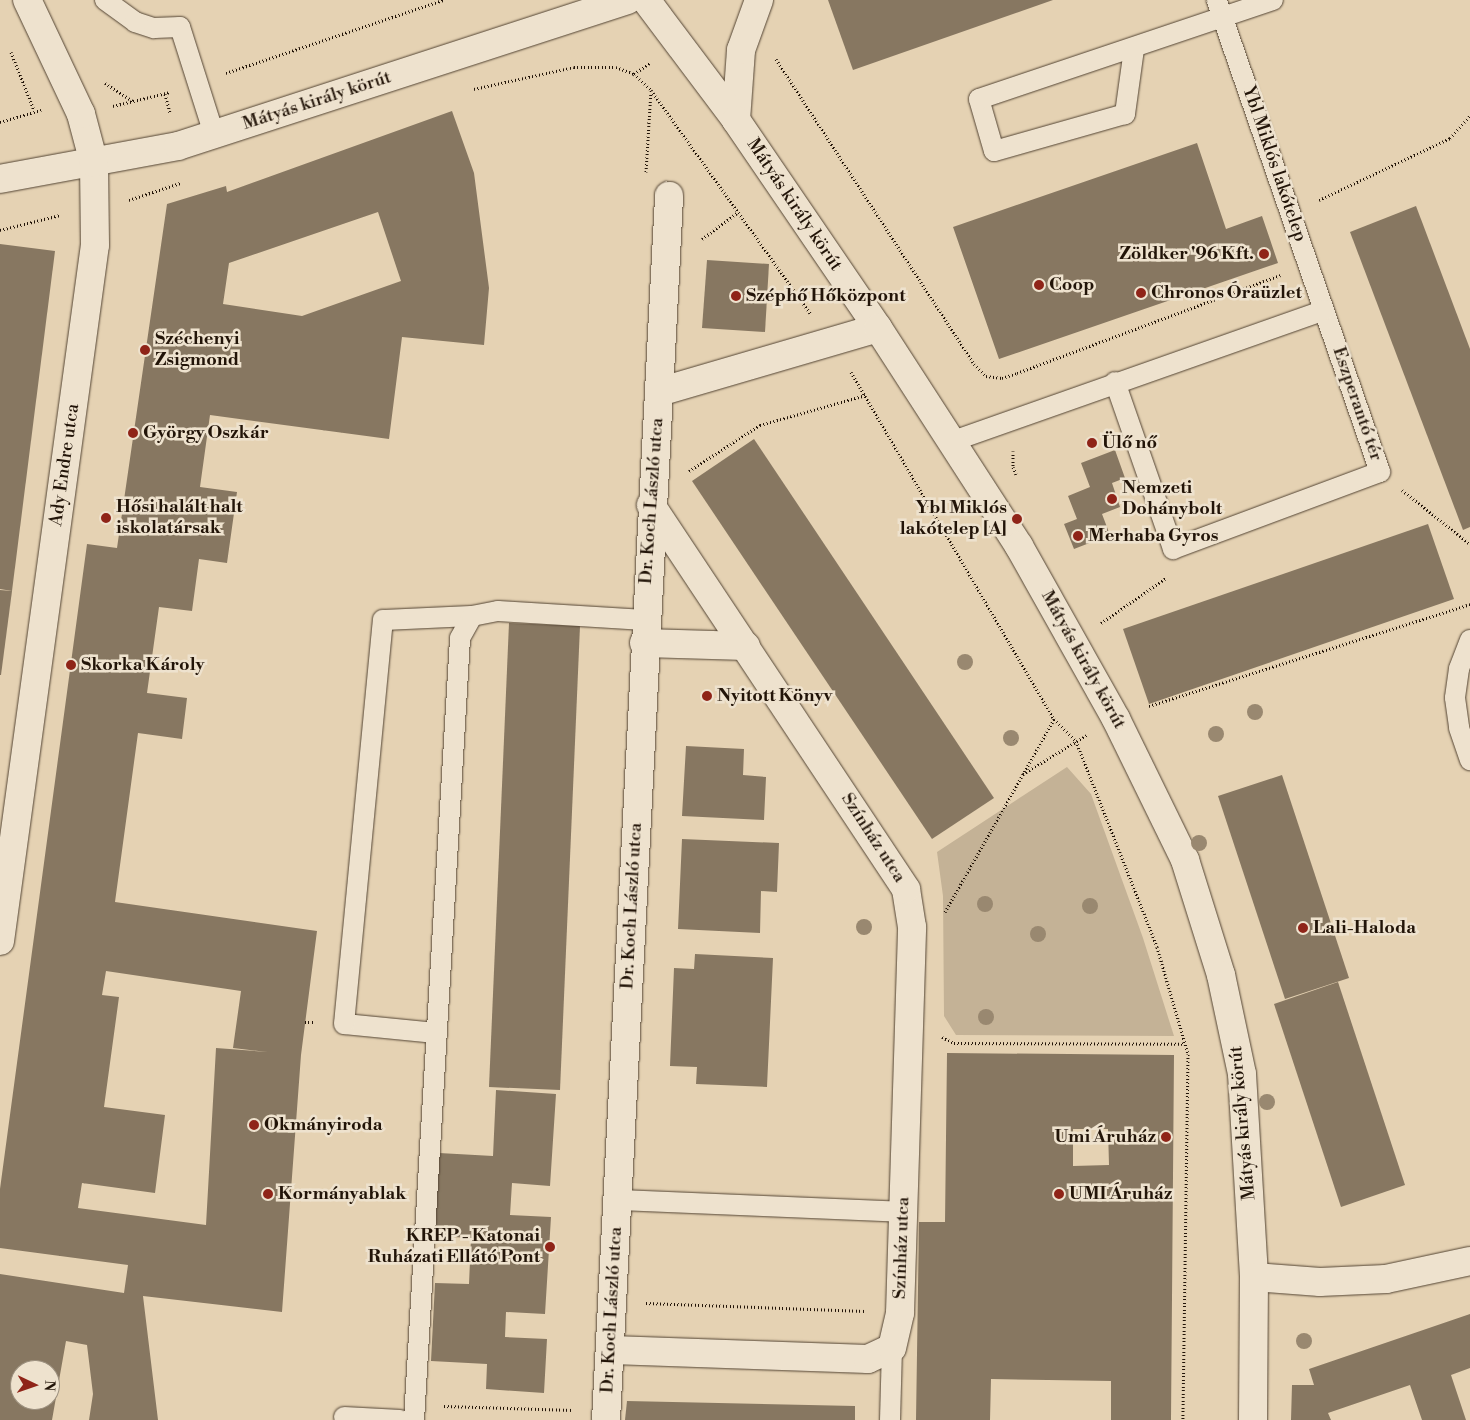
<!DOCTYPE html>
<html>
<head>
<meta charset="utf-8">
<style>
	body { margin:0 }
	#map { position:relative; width:1470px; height:1420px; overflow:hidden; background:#e5d2b3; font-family:"Libre Bodoni",serif }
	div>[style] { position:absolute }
	.green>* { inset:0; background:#c4b296 }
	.building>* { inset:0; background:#877761 }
	.path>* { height:3px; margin-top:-1.5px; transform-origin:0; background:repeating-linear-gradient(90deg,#221408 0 1px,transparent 0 3.5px) }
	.roads { filter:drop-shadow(0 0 1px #534433) drop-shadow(0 0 1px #534433) }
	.lane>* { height:20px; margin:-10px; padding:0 10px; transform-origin:10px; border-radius:10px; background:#eee2ce }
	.street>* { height:28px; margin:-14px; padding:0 14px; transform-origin:14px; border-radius:14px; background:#eee2ce }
	.secondary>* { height:28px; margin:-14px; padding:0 14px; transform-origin:14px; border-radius:14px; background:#eee2ce }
	.trees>* { width:16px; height:16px; margin:-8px; border-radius:50%; background:#998870 }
	.dots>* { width:14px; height:14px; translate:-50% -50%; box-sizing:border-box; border:2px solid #eee2ce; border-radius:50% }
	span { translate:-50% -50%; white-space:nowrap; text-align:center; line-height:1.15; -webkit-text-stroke:5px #eee2ce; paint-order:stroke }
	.street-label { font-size:18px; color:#221408 }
	.poi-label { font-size:18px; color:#221408; font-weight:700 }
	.right { translate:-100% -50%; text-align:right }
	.left { translate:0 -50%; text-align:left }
	.north { position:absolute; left:10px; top:1360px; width:50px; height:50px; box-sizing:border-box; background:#eee2ce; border:1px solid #9c907f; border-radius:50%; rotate:93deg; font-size:14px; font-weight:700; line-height:20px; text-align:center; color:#221408 }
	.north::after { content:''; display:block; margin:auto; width:18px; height:22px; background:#8f2418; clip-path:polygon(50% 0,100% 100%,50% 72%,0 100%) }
</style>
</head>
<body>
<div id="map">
	<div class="green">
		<div style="clip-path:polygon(1067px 767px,1091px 794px,1143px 938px,1174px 1036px,956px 1035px,944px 1016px,943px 896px,937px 852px)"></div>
	</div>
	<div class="building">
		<div style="clip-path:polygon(828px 0,1053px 0,853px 70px)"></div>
		<div style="clip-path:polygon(evenodd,452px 111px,474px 173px,489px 288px,484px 345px,402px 337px,389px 439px,210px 415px,200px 487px,237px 492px,227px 563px,199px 559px,192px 611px,159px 607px,147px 693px,187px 698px,182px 739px,138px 733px,115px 902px,317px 931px,301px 1055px,282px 1312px,143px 1296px,158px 1420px,89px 1420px,93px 1394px,87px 1345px,66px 1341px,52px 1420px,0 1420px,0 1274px,124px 1293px,128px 1265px,0 1248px,0 1189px,87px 544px,117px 548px,167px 204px,226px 186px,227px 192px,452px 111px,378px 212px,401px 281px,302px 316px,223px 304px,229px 263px,378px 212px,452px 111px,106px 971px,241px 991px,233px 1048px,268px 1052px,216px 1048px,206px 1225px,78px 1208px,82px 1183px,155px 1193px,165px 1115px,104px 1107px,119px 997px,102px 995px,106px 971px,452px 111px,20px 1370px,50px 1370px,50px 1400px,20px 1400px,20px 1370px)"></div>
		<div style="clip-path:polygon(1197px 143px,1226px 229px,1262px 216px,1278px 263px,999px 359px,953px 227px)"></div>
		<div style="clip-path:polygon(1416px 206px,1470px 349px,1470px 527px,1463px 530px,1350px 232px)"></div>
		<div style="clip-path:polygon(0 244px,55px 251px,12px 591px,0 589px)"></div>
		<div style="clip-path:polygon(707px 260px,769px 264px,765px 332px,702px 328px)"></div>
		<div style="clip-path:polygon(754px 439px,994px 798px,932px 839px,692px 481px)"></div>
		<div style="clip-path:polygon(1115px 450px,1125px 478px,1112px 483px,1120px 507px,1102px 514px,1110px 535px,1074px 549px,1064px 524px,1077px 519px,1068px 496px,1090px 487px,1081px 463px)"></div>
		<div style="clip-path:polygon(1428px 524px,1454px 599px,1149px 704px,1123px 629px)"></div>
		<div style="clip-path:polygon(0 590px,12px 591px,1px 675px,0 675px)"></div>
		<div style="clip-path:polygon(509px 623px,580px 626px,560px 1090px,489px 1087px)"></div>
		<div style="clip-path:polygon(686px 746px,744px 749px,743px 775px,766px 777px,764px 820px,682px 816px)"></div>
		<div style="clip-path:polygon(1282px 775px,1349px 978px,1285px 999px,1218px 796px)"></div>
		<div style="clip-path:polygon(682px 839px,779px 843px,777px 892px,761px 891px,760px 933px,678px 929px)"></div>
		<div style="clip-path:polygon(695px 954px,773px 958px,767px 1087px,696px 1084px,697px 1067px,670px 1066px,674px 968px,694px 969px)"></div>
		<div style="clip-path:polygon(1338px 982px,1405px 1185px,1341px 1207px,1274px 1004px)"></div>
		<div style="clip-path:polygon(evenodd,947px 1053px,1174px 1055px,1171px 1420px,1111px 1420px,1111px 1381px,991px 1379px,990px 1420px,916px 1420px,919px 1222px,945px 1222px,947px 1053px,1073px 1129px,1108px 1129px,1109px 1165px,1073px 1166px,1073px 1129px)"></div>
		<div style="clip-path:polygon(496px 1090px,556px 1094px,550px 1186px,512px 1183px,510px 1215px,551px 1217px,545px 1314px,506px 1312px,505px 1337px,547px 1339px,544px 1393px,486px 1389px,487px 1364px,431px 1361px,435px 1283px,469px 1284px,471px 1238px,434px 1236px,439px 1153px,493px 1156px)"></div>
		<div style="clip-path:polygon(1470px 1314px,1470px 1368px,1451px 1375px,1466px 1420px,1422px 1420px,1410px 1385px,1328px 1413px,1331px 1420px,1291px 1420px,1292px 1385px,1314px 1385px,1309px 1369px)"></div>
		<div style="clip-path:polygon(627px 1401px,855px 1406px,855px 1420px,625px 1420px)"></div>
	</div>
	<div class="path">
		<div style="left:11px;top:52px;width:62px;rotate:68.4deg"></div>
		<div style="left:776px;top:59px;width:364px;rotate:57deg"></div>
		<div style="left:974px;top:364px;width:17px;rotate:45deg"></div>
		<div style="left:986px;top:376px;width:16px;rotate:7deg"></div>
		<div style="left:1002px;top:378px;width:16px;rotate:-18deg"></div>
		<div style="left:1017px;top:373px;width:281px;rotate:-20.4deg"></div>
		<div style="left:226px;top:73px;width:229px;rotate:-18.6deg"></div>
		<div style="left:634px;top:74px;width:19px;rotate:-35deg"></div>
		<div style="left:105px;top:83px;width:33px;rotate:33deg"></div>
		<div style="left:474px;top:89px;width:102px;rotate:-12.4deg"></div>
		<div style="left:574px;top:67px;width:42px"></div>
		<div style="left:616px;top:67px;width:19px;rotate:21deg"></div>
		<div style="left:634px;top:74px;width:23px;rotate:43deg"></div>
		<div style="left:651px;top:90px;width:274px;rotate:54.5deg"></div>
		<div style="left:165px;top:94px;width:20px;rotate:75deg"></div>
		<div style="left:113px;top:106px;width:59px;rotate:-13.8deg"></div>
		<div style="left:0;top:122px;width:43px;rotate:-16.3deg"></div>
		<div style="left:646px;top:172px;width:81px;rotate:-86.5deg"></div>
		<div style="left:129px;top:200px;width:54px;rotate:-18.4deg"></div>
		<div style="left:1319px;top:200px;width:145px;rotate:-25.3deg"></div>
		<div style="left:1450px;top:138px;width:30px;rotate:-48deg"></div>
		<div style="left:0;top:230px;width:62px;rotate:-14deg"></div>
		<div style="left:702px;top:239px;width:44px;rotate:-36.6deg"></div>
		<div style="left:851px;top:372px;width:402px;rotate:59.7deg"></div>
		<div style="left:1054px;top:719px;width:31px;rotate:45deg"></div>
		<div style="left:1076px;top:741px;width:221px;rotate:68.5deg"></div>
		<div style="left:1157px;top:947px;width:111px;rotate:73.8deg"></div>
		<div style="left:1188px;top:1054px;width:366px;rotate:90.8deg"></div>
		<div style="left:1013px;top:451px;width:16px;rotate:90deg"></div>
		<div style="left:1013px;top:467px;width:8px;rotate:67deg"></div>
		<div style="left:689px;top:471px;width:85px;rotate:-32.9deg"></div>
		<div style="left:760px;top:425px;width:110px;rotate:-15.8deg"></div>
		<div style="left:1402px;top:490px;width:87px;rotate:38.5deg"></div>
		<div style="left:1101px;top:623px;width:79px;rotate:-34.7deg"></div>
		<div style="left:1149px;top:706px;width:337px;rotate:-17.6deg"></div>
		<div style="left:1023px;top:774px;width:75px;rotate:-31.4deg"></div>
		<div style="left:945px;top:912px;width:222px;rotate:-60.5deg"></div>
		<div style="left:305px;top:1022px;width:9px"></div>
		<div style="left:942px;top:1037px;width:13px;rotate:27deg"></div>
		<div style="left:954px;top:1043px;width:231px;rotate:0.2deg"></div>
		<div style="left:291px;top:1194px;width:56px;rotate:3.1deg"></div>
		<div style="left:646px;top:1303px;width:219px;rotate:2.1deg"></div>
		<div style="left:444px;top:1406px;width:129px;rotate:1.8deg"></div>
	</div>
	<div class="roads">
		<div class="lane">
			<div style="left:105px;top:0;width:37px;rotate:36deg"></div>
			<div style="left:135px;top:22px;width:20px;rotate:18deg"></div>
			<div style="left:154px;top:28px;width:26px;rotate:-2deg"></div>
			<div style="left:180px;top:27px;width:112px;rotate:72.4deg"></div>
			<div style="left:1134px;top:49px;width:66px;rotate:97.9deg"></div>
			<div style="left:1125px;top:114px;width:136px;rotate:164.2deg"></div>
			<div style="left:994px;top:151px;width:54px;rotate:-106.1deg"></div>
			<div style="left:979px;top:99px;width:310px;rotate:-18.6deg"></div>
			<div style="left:1115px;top:382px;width:177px;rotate:70.8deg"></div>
			<div style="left:1173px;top:549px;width:221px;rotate:-20.4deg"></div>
			<div style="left:1380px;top:472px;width:499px;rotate:-109.1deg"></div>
			<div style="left:953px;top:441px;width:393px;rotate:-19.4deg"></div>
			<div style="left:1470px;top:640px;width:31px;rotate:111deg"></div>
			<div style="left:1459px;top:669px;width:29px;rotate:98deg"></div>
			<div style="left:1455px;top:698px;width:30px;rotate:82deg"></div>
			<div style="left:1459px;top:728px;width:34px;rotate:71deg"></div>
			<div style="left:436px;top:1033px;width:92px;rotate:-174.4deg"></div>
			<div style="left:344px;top:1024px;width:406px;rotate:-84.5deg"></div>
			<div style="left:383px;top:620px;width:89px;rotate:-2.6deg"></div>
			<div style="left:618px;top:1200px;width:285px;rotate:2.4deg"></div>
			<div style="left:344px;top:1417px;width:56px;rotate:3.1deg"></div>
			<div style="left:414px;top:1420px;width:783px;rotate:-86.63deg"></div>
			<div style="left:460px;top:638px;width:25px;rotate:-61deg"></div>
			<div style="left:472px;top:616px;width:26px;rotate:-11deg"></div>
			<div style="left:498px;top:611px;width:147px;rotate:3.5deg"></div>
			<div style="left:890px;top:1420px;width:72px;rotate:-88.4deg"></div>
		</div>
		<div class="street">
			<div style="left:736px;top:120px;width:70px;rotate:-85.9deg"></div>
			<div style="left:741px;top:50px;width:53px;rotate:-70.2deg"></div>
			<div style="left:0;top:179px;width:181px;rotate:-10.5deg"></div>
			<div style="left:178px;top:146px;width:473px;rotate:-18deg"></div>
			<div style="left:659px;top:392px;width:228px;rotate:-16.3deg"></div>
			<div style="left:644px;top:643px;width:102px;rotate:1.7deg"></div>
			<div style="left:0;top:941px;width:702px;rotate:-82.23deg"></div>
			<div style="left:95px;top:245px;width:82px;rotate:-90.7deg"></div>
			<div style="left:94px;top:163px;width:51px;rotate:-104.9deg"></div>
			<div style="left:81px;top:114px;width:126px;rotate:-115.3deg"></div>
			<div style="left:1254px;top:1277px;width:66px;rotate:4.3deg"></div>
			<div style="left:1320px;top:1282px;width:66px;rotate:-2.6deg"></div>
			<div style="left:1386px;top:1279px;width:86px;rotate:-12.1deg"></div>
			<div style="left:612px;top:1350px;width:256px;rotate:2deg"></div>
			<div style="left:868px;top:1359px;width:26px;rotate:-25deg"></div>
			<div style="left:892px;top:1348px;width:36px;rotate:-77deg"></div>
			<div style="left:900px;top:1313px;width:386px;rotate:-88.2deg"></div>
			<div style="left:912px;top:927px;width:38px;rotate:-99deg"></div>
			<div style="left:906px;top:889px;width:461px;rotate:-123.6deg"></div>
			<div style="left:606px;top:1420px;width:1226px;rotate:-87.05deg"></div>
		</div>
		<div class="secondary">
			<div style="left:646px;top:0;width:150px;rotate:53.1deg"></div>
			<div style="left:736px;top:120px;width:252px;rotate:55.7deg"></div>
			<div style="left:878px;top:328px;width:260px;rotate:57.1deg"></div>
			<div style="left:1019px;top:546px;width:198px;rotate:60.7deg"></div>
			<div style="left:1116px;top:719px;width:157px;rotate:63.9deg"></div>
			<div style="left:1185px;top:860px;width:121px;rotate:72.6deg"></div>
			<div style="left:1221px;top:975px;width:101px;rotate:78deg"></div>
			<div style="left:1242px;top:1074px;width:203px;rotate:86.6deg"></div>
			<div style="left:1254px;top:1277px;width:143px;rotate:90.4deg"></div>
		</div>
	</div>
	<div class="trees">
		<div style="left:965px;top:662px"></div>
		<div style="left:1255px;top:712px"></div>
		<div style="left:1216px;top:734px"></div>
		<div style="left:1011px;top:738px"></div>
		<div style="left:1199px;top:843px"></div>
		<div style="left:985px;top:904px"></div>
		<div style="left:1090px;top:906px"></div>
		<div style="left:864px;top:927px"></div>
		<div style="left:1038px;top:934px"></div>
		<div style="left:986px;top:1017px"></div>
		<div style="left:1267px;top:1102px"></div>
		<div style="left:1304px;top:1341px"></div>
	</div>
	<div class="dots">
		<div style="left:1264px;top:254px;background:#8f2418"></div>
		<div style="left:1039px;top:285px;background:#8f2418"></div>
		<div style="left:1141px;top:293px;background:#8f2418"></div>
		<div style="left:736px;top:296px;background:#8f2418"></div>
		<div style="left:145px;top:350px;background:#8f2418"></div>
		<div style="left:133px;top:433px;background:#8f2418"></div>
		<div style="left:1092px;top:443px;background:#8f2418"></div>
		<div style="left:1112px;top:499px;background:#8f2418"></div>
		<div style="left:106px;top:518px;background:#8f2418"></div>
		<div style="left:1017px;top:519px;background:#8f2418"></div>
		<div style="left:1078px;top:536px;background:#8f2418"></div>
		<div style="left:71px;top:665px;background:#8f2418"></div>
		<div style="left:707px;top:696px;background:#8f2418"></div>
		<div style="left:1303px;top:928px;background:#8f2418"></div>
		<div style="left:254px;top:1125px;background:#8f2418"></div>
		<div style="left:1166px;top:1137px;background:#8f2418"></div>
		<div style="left:268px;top:1194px;background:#8f2418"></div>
		<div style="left:1059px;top:1194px;background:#8f2418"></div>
		<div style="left:550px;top:1247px;background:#8f2418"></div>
	</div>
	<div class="street-label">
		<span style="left:317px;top:101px;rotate:-18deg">Mátyás király körút</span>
		<span style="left:1274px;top:164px;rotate:71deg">Ybl Miklós lakótelep</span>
		<span style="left:794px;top:205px;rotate:56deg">Mátyás király körút</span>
		<span style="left:1357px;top:404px;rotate:71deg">Eszperantó tér</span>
		<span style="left:65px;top:465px;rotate:-82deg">Ady Endre utca</span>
		<span style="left:652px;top:501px;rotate:-86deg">Dr. Koch László utca</span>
		<span style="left:1083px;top:660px;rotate:61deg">Mátyás király körút</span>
		<span style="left:873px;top:838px;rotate:57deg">Színház utca</span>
		<span style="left:632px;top:906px;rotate:-87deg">Dr. Koch László utca</span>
		<span style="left:1243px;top:1123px;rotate:-95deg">Mátyás király körút</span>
		<span style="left:902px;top:1248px;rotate:-88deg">Színház utca</span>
		<span style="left:612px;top:1310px;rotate:-87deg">Dr. Koch László utca</span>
	</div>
	<div class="poi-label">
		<span class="right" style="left:1254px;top:254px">Zöldker '96 Kft.</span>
		<span class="left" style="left:1049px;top:285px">Coop</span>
		<span class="left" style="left:1151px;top:293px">Chronos Óraüzlet</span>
		<span class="left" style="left:746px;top:296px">Széphő Hőközpont</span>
		<span class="left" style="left:155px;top:350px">Széchenyi<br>Zsigmond</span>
		<span class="left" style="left:143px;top:433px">György Oszkár</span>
		<span class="left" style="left:1102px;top:443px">Ülő nő</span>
		<span class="left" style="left:1122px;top:499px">Nemzeti<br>Dohánybolt</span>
		<span class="left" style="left:116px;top:518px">Hősi halált halt<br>iskolatársak</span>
		<span class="right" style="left:1007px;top:519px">Ybl Miklós<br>lakótelep [A]</span>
		<span class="left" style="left:1088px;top:536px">Merhaba Gyros</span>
		<span class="left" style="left:81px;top:665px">Skorka Károly</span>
		<span class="left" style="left:717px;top:696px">Nyitott Könyv</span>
		<span class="left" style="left:1313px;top:928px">Lali-Haloda</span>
		<span class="left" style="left:264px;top:1125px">Okmányiroda</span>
		<span class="right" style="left:1156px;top:1137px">Umi Áruház</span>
		<span class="left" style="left:278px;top:1194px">Kormányablak</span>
		<span class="left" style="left:1069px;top:1194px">UMI Áruház</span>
		<span class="right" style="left:540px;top:1247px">KREP - Katonai<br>Ruházati Ellátó Pont</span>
	</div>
	<div class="north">N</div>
</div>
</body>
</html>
